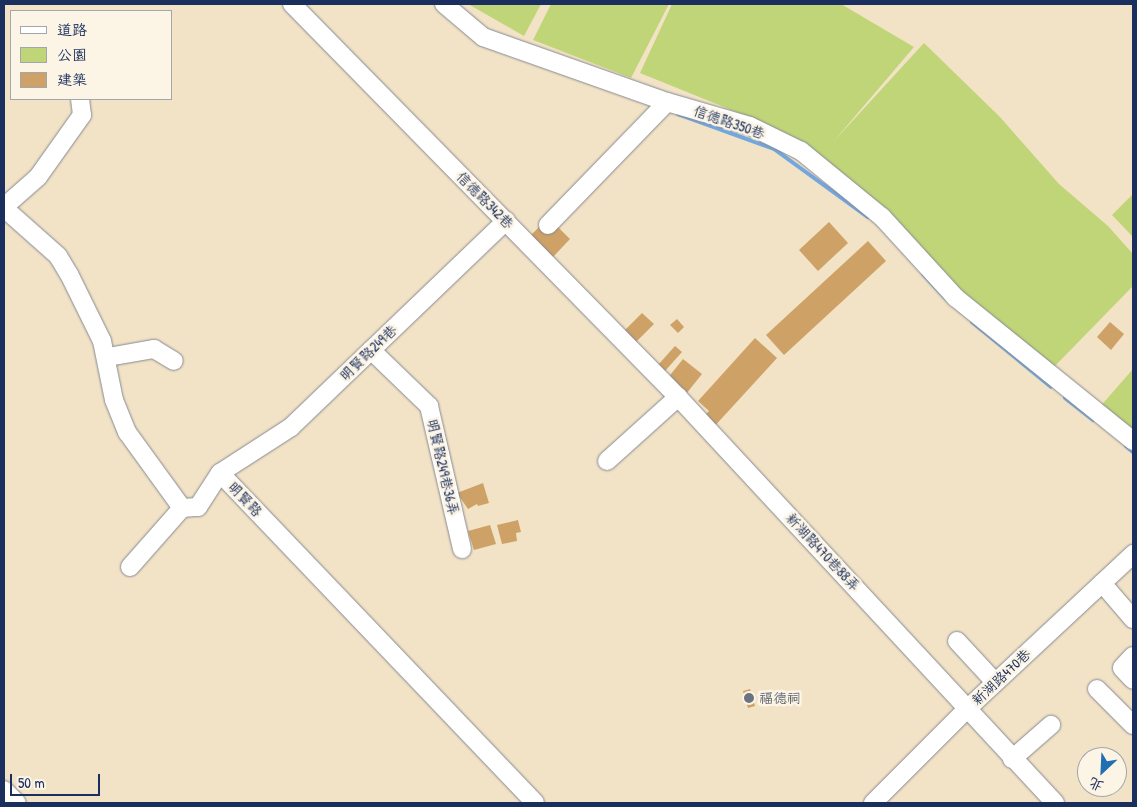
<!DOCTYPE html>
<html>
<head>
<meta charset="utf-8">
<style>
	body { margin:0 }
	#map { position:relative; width:1137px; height:807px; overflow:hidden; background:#f2e3c6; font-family:"Patrick Hand","LXGW WenKai TC",sans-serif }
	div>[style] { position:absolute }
	.green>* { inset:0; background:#c0d578 }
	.stream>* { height:4px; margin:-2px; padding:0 2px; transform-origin:2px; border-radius:2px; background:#72a7df }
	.building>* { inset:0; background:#cea166 }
	.roads { filter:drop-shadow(0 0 1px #868992) drop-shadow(0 0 1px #868992) }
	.minor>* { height:18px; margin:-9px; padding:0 9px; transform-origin:9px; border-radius:9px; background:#fff }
	.dots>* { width:14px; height:14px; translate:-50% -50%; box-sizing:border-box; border:2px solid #fcf5e5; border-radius:50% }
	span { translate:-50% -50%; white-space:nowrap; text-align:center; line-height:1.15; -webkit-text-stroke:5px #fcf5e5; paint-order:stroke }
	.street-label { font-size:14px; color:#1b2f5e }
	.worship-label { font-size:14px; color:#5b616d }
	.left { translate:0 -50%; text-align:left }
	.frame { position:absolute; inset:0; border:5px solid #1b2f5e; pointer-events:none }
	.legend { position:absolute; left:10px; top:10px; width:162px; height:90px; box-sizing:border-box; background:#fcf5e5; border:1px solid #a2a6af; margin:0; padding:6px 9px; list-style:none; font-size:15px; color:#1b2f5e }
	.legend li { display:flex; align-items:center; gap:10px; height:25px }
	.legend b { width:25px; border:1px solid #a2a6af }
	.north { position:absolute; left:1077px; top:747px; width:50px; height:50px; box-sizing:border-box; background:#fcf5e5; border:1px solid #a2a6af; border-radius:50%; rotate:205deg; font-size:14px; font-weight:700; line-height:20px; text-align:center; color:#1b2f5e }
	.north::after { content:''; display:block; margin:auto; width:18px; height:22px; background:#1f6fb2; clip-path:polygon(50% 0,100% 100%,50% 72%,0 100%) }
	.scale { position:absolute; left:10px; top:774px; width:90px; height:22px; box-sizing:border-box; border:2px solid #1b2f5e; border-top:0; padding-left:6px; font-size:15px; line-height:18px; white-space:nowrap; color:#1b2f5e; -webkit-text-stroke:4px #fcf5e5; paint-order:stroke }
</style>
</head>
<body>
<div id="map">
	<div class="green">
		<div style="clip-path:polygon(468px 4px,541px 4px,524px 36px)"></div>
		<div style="clip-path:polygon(551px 4px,669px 4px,631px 78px,533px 40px)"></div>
		<div style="clip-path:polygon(672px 4px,841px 4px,914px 47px,834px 141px,924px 43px,1000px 117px,1059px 184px,1108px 226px,1133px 254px,1133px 286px,1053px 368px,756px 120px,640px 73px)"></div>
		<div style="clip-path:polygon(1133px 194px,1133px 237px,1112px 215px)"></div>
		<div style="clip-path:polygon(1133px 369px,1133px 439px,1098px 409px)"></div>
	</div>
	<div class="stream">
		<div style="left:678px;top:114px;width:102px;rotate:20deg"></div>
		<div style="left:774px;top:149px;width:116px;rotate:35.9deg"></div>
		<div style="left:923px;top:274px;width:33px;rotate:47deg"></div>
		<div style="left:972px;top:322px;width:102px;rotate:39.4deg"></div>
		<div style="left:1065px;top:398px;width:36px;rotate:38deg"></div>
		<div style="left:1126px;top:446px;width:9px;rotate:41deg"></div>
	</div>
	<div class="building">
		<div style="clip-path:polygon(829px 222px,848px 243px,818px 271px,799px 250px)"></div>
		<div style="clip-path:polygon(542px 224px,552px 233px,558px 227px,570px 239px,552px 258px,529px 237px)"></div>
		<div style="clip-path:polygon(868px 241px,886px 261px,784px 355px,766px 335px)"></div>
		<div style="clip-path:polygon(642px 313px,654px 324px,636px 342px,624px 331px)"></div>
		<div style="clip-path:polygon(677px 319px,684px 327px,678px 333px,670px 325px)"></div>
		<div style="clip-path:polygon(1110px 322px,1124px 334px,1111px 350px,1097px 337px)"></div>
		<div style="clip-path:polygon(755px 338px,777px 358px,712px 429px,701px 419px,709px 411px,698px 401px)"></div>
		<div style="clip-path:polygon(675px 346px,682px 352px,665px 371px,658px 365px)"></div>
		<div style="clip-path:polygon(683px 359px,702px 374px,686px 394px,667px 379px)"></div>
		<div style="clip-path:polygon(483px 483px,489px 503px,478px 506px,477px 504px,468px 509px,457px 493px)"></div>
		<div style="clip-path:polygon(518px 520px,521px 532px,516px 533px,517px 541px,502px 544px,497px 525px)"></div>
		<div style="clip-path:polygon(490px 525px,496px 544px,474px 550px,468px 531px)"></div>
		<div style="clip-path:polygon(750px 689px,755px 706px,748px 708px,743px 691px)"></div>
	</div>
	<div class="roads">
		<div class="minor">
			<div style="left:292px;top:4px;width:551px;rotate:45.51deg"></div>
			<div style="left:678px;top:397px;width:554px;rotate:47.12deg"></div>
			<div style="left:444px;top:4px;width:51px;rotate:40.2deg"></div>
			<div style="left:483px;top:37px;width:195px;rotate:19.5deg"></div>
			<div style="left:667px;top:102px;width:86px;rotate:16.1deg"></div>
			<div style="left:750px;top:126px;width:57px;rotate:26.1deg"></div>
			<div style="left:801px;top:151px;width:104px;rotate:39.2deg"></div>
			<div style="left:882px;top:217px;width:110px;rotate:47.6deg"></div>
			<div style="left:956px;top:298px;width:228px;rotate:38.9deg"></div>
			<div style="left:4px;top:207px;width:45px;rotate:-41.4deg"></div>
			<div style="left:38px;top:177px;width:76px;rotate:-54.6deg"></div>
			<div style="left:82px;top:115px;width:16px;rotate:-97deg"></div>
			<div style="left:4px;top:208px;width:72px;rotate:41.6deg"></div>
			<div style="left:58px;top:256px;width:21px;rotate:59deg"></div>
			<div style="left:69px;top:274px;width:75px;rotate:63.8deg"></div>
			<div style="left:102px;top:341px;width:60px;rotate:78.5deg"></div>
			<div style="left:114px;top:400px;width:35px;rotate:68deg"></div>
			<div style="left:127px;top:432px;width:94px;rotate:54.1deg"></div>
			<div style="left:182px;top:508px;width:16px;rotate:-4deg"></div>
			<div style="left:198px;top:507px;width:40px;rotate:-57.1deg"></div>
			<div style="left:220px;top:473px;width:456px;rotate:46.3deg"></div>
			<div style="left:548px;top:225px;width:171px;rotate:-45.9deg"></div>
			<div style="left:371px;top:350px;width:81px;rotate:44deg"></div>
			<div style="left:429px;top:406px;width:147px;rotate:77deg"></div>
			<div style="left:108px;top:357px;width:47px;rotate:-9.9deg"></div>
			<div style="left:154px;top:349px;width:23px;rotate:31deg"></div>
			<div style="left:607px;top:461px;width:96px;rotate:-42deg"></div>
			<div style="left:220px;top:473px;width:85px;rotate:-32.9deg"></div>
			<div style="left:291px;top:427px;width:298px;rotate:-43.8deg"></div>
			<div style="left:130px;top:567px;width:79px;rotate:-48.6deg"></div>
			<div style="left:1102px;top:583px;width:48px;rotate:49.3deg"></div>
			<div style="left:957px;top:641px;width:56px;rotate:47.2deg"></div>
			<div style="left:1133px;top:656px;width:16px;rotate:133deg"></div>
			<div style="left:1122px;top:668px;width:16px;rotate:47deg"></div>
			<div style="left:1097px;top:689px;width:51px;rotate:45deg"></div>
			<div style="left:1012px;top:759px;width:52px;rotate:-41.1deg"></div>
			<div style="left:4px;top:790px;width:18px;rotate:45deg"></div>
			<div style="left:873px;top:803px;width:132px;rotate:-45deg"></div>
			<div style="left:966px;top:710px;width:229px;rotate:-43deg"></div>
		</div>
	</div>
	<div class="dots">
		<div style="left:749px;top:698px;background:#6b7280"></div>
	</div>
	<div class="street-label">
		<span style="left:729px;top:122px;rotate:19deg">信德路350巷</span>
		<span style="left:485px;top:200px;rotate:45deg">信德路342巷</span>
		<span style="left:368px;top:353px;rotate:-44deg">明賢路249巷</span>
		<span style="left:443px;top:467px;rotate:77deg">明賢路249巷36弄</span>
		<span style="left:245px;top:499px;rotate:46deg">明賢路</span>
		<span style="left:823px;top:552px;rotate:47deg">新湖路470巷88弄</span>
		<span style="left:1001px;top:677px;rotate:-43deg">新湖路470巷</span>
	</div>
	<div class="worship-label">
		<span class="left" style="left:759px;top:698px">福德祠</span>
	</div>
	<div class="frame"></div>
	<ul class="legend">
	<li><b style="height:6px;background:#fff"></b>道路</li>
	<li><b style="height:14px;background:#c0d578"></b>公園</li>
	<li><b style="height:14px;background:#cea166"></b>建築</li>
	</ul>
	<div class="north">北</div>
	<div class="scale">50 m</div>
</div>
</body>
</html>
